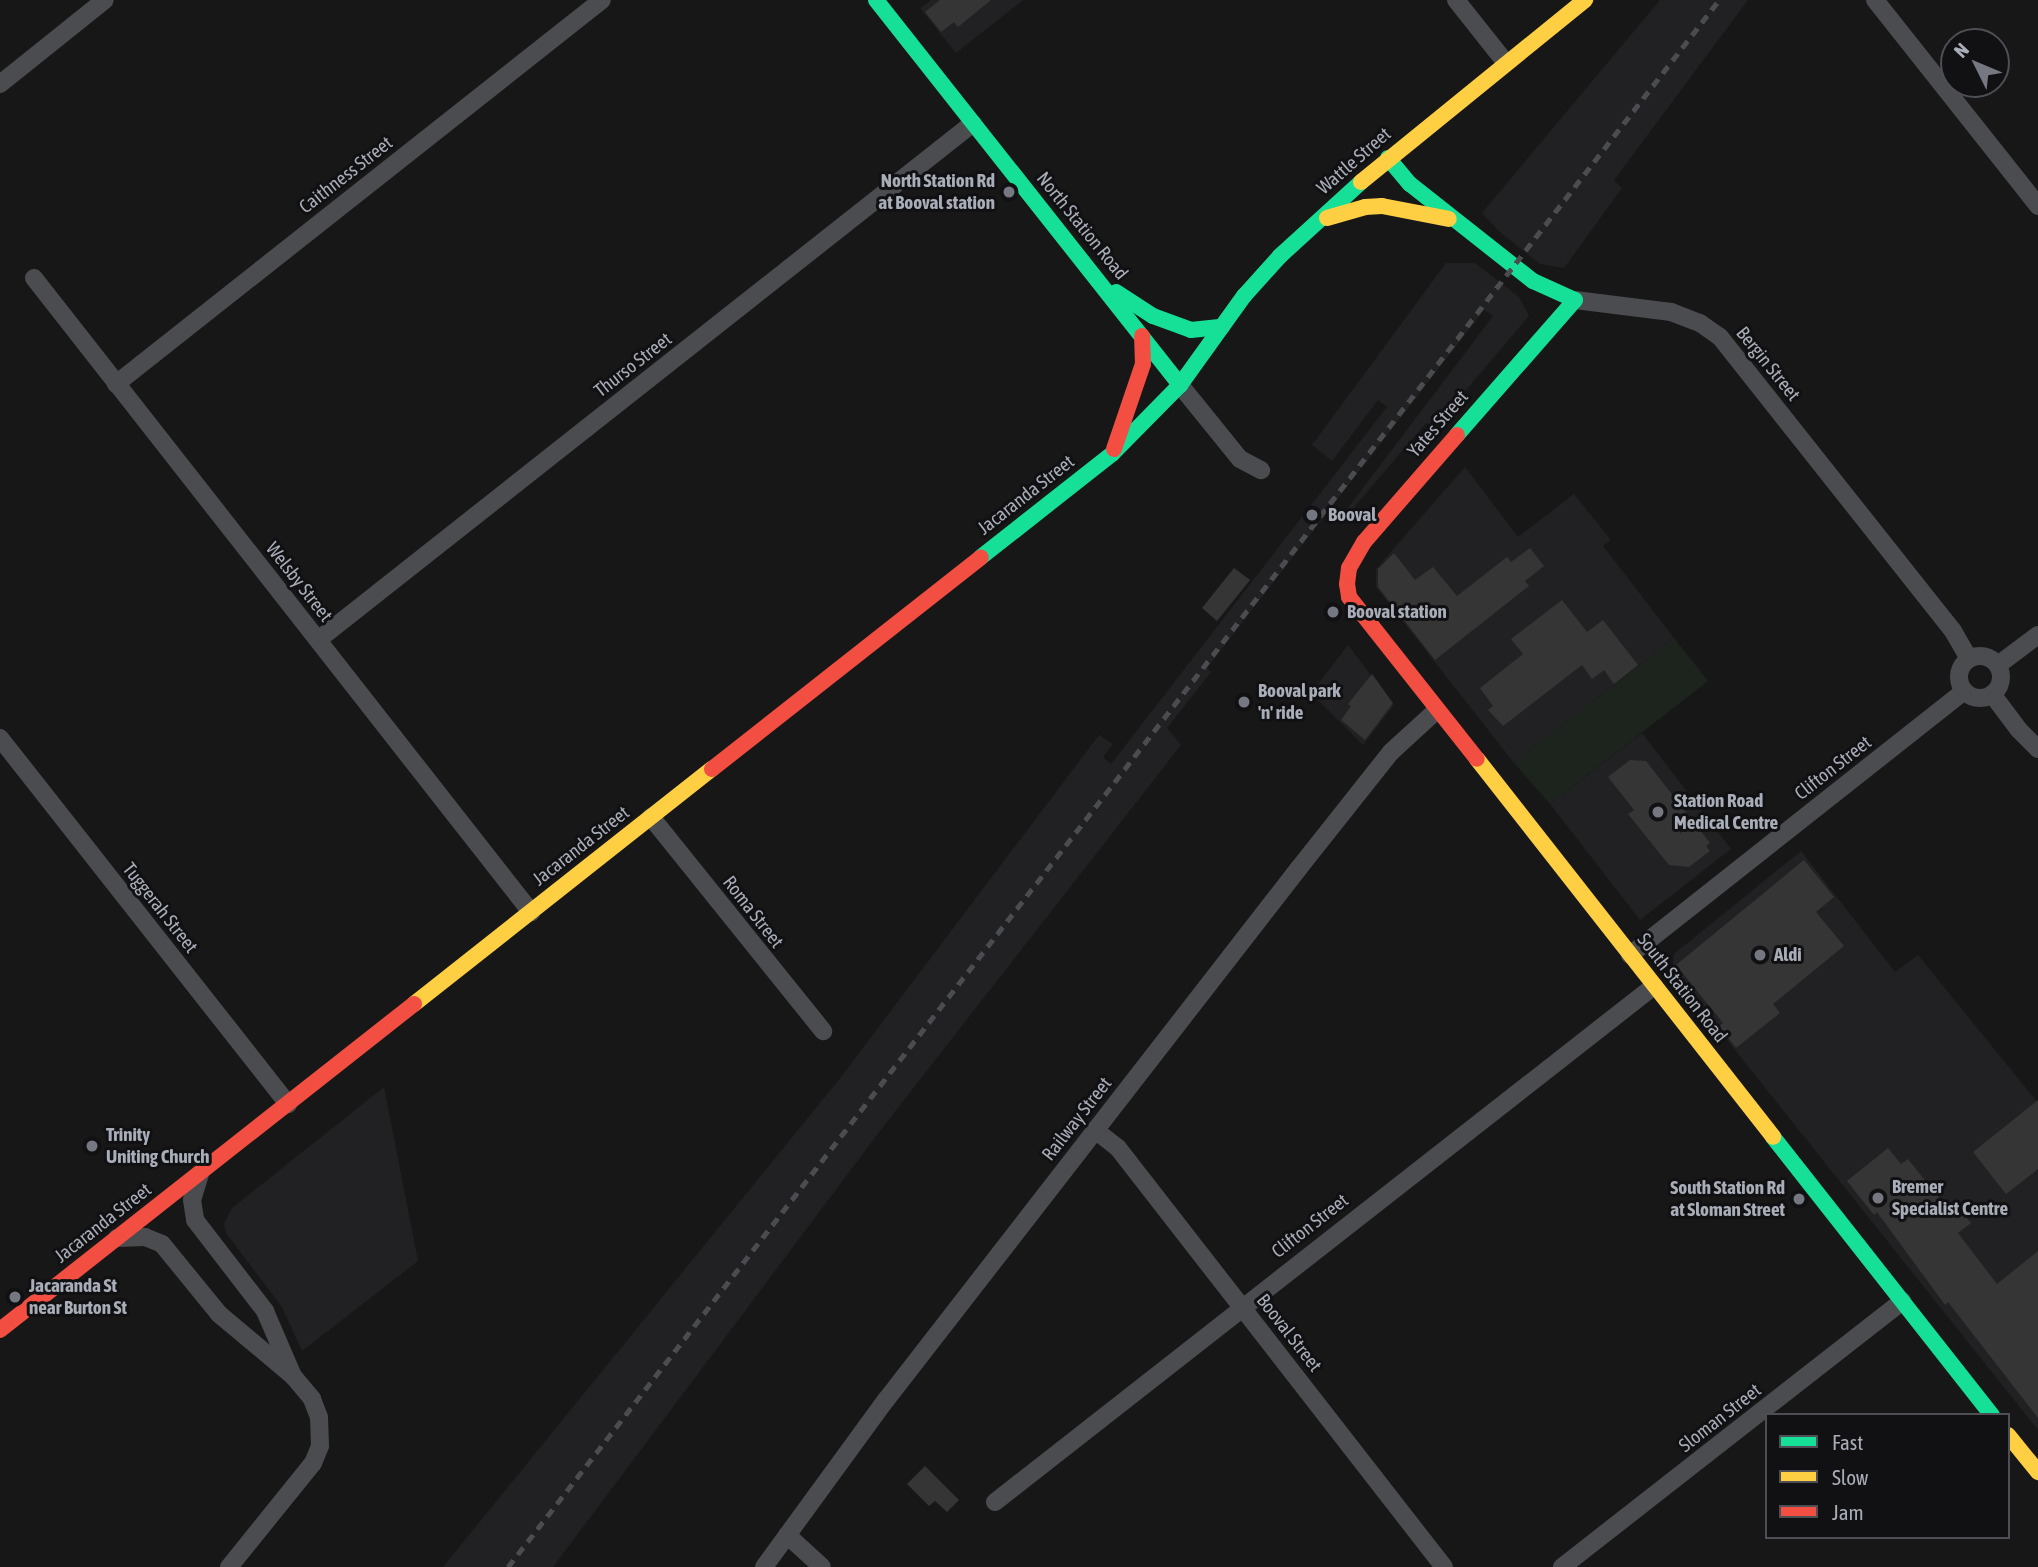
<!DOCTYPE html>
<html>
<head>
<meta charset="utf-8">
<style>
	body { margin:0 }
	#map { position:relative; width:2038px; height:1567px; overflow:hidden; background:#171717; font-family:"Asap Condensed",sans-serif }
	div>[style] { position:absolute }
	.built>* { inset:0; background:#212123 }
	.green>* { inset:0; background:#1d241e }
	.building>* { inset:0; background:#353536 }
	.street>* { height:18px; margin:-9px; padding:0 9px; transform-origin:9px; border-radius:9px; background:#4b4c50 }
	.street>.ring { margin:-9px; padding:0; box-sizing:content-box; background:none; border:18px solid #4b4c50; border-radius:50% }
	.fast>* { height:16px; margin:-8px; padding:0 8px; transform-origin:8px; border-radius:8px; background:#16e098 }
	.slow>* { height:16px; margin:-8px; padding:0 8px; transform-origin:8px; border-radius:8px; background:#ffcf43 }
	.jam>* { height:16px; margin:-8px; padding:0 8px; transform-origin:8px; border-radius:8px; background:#f24e42 }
	.rail>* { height:5px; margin-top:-2.5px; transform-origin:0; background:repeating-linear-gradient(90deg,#4b4c4f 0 9px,transparent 0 16px) }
	.dots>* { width:19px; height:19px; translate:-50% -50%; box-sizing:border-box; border:4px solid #111113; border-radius:50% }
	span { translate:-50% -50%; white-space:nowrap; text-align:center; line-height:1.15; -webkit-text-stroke:6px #111113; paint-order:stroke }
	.street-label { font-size:19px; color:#a8adb8 }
	.poi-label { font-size:19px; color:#a8adb8; font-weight:700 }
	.right { translate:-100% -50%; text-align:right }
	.left { translate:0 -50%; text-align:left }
	.legend { position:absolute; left:1765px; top:1413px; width:245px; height:126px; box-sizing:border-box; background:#111113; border:2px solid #4d4f55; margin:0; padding:9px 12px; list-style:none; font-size:21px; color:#a8adb8 }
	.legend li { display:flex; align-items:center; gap:14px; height:35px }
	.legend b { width:35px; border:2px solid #4d4f55 }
	.north { position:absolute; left:1940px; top:28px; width:70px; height:70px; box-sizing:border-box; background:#111113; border:2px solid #4d4f55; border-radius:50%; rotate:313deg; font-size:19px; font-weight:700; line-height:28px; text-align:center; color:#a8adb8 }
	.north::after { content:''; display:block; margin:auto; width:24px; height:32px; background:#757880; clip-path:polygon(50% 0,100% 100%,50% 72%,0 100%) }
</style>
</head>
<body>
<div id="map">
	<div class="built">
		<div style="clip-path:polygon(931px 0,1023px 0,956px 53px,920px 8px)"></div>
		<div style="clip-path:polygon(1660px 0,1748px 0,1614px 180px,1622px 188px,1564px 268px,1540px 264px,1501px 233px,1482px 213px)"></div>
		<div style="clip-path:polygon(1446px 263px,1475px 263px,1519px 297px,1529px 316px,1433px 429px,1426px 423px,1344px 519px,1335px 525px,1493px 316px,1484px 310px,1207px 668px,1211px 672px,1167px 728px,1181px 745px,883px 1127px,553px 1567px,443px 1567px,841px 1077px,1099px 735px,1113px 744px,1103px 757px,1111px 764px,1387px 407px,1378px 400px,1332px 461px,1312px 445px)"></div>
		<div style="clip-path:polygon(1465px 467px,1518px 537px,1574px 494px,1611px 540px,1603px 546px,1674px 638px,1514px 763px,1376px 587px,1376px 569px)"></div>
		<div style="clip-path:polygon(1348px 645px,1394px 705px,1363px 745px,1311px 693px)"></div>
		<div style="clip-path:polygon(1642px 733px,1731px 849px,1640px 920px,1550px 804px)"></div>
		<div style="clip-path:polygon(1801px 851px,1895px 972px,1918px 955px,2038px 1103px,2038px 1430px,1672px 971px,1674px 954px)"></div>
		<div style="clip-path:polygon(384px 1087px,418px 1261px,302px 1351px,282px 1307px,226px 1233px,224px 1224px,232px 1208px)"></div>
	</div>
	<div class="green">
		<div style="clip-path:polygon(1674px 638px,1708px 681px,1550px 804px,1514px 763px)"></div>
	</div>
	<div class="building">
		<div style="clip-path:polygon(940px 0,991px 0,958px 27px,954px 22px,941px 32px,925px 12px)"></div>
		<div style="clip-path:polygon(1530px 548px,1544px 566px,1525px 581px,1529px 586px,1435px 660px,1378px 587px,1378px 569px,1394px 553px,1415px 580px,1433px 567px,1457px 596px,1507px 557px,1511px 562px)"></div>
		<div style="clip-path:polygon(1234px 568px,1250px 580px,1217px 621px,1202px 608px)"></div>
		<div style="clip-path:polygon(1562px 600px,1587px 632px,1603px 620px,1638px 665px,1614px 684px,1604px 670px,1592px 679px,1582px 665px,1503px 726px,1488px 710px,1493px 706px,1480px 688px,1523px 654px,1511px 639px)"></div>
		<div style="clip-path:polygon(1372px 674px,1393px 703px,1365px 740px,1341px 720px,1351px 706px,1348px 704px)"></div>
		<div style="clip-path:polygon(1630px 760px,1646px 761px,1710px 843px,1706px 846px,1710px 851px,1689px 867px,1669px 865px,1628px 814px,1634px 810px,1608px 777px)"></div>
		<div style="clip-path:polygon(1804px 860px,1834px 897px,1816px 912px,1844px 946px,1773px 1004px,1780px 1013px,1736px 1048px,1719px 1026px,1723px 1023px,1676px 965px)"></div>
		<div style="clip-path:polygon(2038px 1100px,2038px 1169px,2006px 1194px,1973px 1152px)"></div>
		<div style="clip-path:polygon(1888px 1148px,1901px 1164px,1908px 1159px,1947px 1208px,1954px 1202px,1971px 1223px,1958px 1233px,1997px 1284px,2038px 1251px,2038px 1418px,1948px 1302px,1945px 1305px,1877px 1212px,1874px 1215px,1847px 1181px)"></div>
		<div style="clip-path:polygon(925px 1466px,959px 1500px,947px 1512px,935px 1501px,929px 1506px,907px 1484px)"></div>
	</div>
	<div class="street">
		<div style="left:1456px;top:0;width:80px;rotate:51.6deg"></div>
		<div style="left:1875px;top:0;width:263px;rotate:51.6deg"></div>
		<div style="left:0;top:84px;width:134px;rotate:-38.7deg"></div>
		<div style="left:34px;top:278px;width:806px;rotate:51.91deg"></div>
		<div style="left:1575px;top:300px;width:97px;rotate:7.1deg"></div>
		<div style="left:1671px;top:312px;width:31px;rotate:21deg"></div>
		<div style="left:1700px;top:323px;width:24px;rotate:35deg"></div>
		<div style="left:1720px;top:337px;width:375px;rotate:51.6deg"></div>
		<div style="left:1953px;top:631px;width:32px;rotate:60deg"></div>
		<div style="left:116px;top:384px;width:619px;rotate:-38.31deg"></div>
		<div style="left:1180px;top:385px;width:95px;rotate:51deg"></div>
		<div style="left:1240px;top:459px;width:24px;rotate:28deg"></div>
		<div style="left:318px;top:640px;width:834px;rotate:-38.28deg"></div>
		<div class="ring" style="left:1959px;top:656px;width:24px;height:24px"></div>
		<div style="left:1998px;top:665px;width:50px;rotate:-36.9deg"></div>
		<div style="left:1992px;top:694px;width:45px;rotate:53.1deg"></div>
		<div style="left:2019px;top:730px;width:27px;rotate:45deg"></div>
		<div style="left:0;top:738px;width:466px;rotate:51.8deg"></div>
		<div style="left:651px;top:817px;width:275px;rotate:51.2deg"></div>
		<div style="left:1630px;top:955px;width:426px;rotate:-38.3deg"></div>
		<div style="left:1095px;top:1130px;width:29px;rotate:38deg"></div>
		<div style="left:1118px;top:1148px;width:531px;rotate:52.12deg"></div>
		<div style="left:200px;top:1174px;width:27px;rotate:107deg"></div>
		<div style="left:192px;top:1200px;width:20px;rotate:81deg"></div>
		<div style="left:195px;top:1220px;width:115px;rotate:52.4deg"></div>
		<div style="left:265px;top:1311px;width:71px;rotate:66.7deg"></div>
		<div style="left:117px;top:1238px;width:28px;rotate:-2deg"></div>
		<div style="left:145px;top:1237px;width:18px;rotate:22deg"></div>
		<div style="left:162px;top:1244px;width:90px;rotate:50.8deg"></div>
		<div style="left:219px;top:1314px;width:97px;rotate:40deg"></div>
		<div style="left:293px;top:1376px;width:30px;rotate:50deg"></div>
		<div style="left:312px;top:1399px;width:19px;rotate:69deg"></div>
		<div style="left:319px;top:1417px;width:29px;rotate:88deg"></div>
		<div style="left:320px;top:1446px;width:18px;rotate:112deg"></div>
		<div style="left:313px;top:1463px;width:134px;rotate:128.9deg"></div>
		<div style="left:995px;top:1502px;width:837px;rotate:-38.06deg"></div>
		<div style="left:787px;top:1535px;width:47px;rotate:42.4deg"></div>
		<div style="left:764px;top:1567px;width:207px;rotate:-53.9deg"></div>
		<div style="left:886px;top:1400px;width:673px;rotate:-52.18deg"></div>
		<div style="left:1299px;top:868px;width:148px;rotate:-51.6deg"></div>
		<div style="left:1391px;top:752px;width:62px;rotate:-42.4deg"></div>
		<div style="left:1562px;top:1567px;width:432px;rotate:-38deg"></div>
	</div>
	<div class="fast">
		<div style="left:876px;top:0;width:491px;rotate:51.7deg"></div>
		<div style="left:1388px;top:158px;width:34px;rotate:50deg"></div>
		<div style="left:1410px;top:184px;width:157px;rotate:38.3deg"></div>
		<div style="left:1533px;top:281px;width:46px;rotate:24.3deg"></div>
		<div style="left:1575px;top:300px;width:179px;rotate:131.2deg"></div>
		<div style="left:1116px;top:292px;width:44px;rotate:33deg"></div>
		<div style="left:1153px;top:316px;width:40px;rotate:20.2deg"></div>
		<div style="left:1191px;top:330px;width:31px;rotate:-6deg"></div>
		<div style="left:981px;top:557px;width:167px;rotate:-38.2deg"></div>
		<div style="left:1112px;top:454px;width:97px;rotate:-45.4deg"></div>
		<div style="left:1180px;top:385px;width:110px;rotate:-54.3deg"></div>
		<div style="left:1244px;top:296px;width:54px;rotate:-48deg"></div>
		<div style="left:1280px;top:256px;width:110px;rotate:-42.4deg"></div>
		<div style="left:1773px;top:1137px;width:354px;rotate:51.8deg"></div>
	</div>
	<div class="slow">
		<div style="left:1361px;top:182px;width:289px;rotate:-39.1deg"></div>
		<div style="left:1327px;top:218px;width:40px;rotate:-16deg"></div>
		<div style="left:1365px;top:207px;width:17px;rotate:-3deg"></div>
		<div style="left:1382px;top:206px;width:68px;rotate:11deg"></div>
		<div style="left:1477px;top:759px;width:480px;rotate:51.9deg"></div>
		<div style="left:414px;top:1004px;width:380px;rotate:-38.3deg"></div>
		<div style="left:2008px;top:1435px;width:48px;rotate:51deg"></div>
	</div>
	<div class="jam">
		<div style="left:1457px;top:435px;width:142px;rotate:131deg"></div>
		<div style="left:1364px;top:542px;width:30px;rotate:120deg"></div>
		<div style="left:1349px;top:568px;width:16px;rotate:97deg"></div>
		<div style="left:1347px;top:584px;width:13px;rotate:81deg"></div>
		<div style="left:1349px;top:597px;width:206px;rotate:51.7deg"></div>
		<div style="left:1114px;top:449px;width:90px;rotate:-71.2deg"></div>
		<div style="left:1143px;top:364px;width:28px;rotate:-92deg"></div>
		<div style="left:712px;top:769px;width:342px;rotate:-38.2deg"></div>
		<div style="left:0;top:1330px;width:527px;rotate:-38.22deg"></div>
	</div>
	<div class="rail">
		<div style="left:508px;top:1567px;width:1980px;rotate:-52.3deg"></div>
	</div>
	<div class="dots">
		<div style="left:1009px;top:192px;background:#757880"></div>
		<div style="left:1312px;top:515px;background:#757880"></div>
		<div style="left:1333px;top:612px;background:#757880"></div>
		<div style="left:1244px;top:702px;background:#757880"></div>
		<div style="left:1658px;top:812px;background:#757880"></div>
		<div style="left:1760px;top:955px;background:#757880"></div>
		<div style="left:92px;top:1146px;background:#757880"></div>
		<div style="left:1878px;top:1198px;background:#757880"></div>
		<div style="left:1799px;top:1199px;background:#757880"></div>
		<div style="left:15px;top:1297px;background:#757880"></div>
	</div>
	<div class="street-label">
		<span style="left:1354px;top:161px;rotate:-41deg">Wattle Street</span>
		<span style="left:346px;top:175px;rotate:-38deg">Caithness Street</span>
		<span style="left:1082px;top:226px;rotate:51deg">North Station Road</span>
		<span style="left:1768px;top:364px;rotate:51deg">Bergin Street</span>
		<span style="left:633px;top:365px;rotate:-38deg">Thurso Street</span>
		<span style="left:1438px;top:424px;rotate:-49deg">Yates Street</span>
		<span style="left:1026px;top:495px;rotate:-38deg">Jacaranda Street</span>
		<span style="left:299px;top:582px;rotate:52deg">Welsby Street</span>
		<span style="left:1833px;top:768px;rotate:-38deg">Clifton Street</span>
		<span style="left:581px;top:846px;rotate:-38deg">Jacaranda Street</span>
		<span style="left:160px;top:908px;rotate:52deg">Tuggerah Street</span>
		<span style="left:753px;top:912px;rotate:52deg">Roma Street</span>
		<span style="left:1682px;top:988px;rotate:52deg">South Station Road</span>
		<span style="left:1077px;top:1119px;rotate:-52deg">Railway Street</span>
		<span style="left:103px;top:1223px;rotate:-38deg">Jacaranda Street</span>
		<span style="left:1310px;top:1226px;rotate:-38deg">Clifton Street</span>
		<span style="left:1289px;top:1333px;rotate:52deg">Booval Street</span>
		<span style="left:1720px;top:1418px;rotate:-38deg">Sloman Street</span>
	</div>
	<div class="poi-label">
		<span class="right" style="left:995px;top:192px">North Station Rd<br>at Booval station</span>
		<span class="left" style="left:1328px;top:515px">Booval</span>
		<span class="left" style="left:1347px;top:612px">Booval station</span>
		<span class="left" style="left:1258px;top:702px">Booval park<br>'n' ride</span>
		<span class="left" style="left:1674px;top:812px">Station Road<br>Medical Centre</span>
		<span class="left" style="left:1774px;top:955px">Aldi</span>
		<span class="left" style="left:106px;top:1146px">Trinity<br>Uniting Church</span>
		<span class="left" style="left:1892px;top:1198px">Bremer<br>Specialist Centre</span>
		<span class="right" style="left:1785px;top:1199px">South Station Rd<br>at Sloman Street</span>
		<span class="left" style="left:29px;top:1297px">Jacaranda St<br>near Burton St</span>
	</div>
	<ul class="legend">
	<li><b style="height:9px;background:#16e098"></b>Fast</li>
	<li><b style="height:9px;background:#ffcf43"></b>Slow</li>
	<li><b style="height:9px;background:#f24e42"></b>Jam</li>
	</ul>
	<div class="north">N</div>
</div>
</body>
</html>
